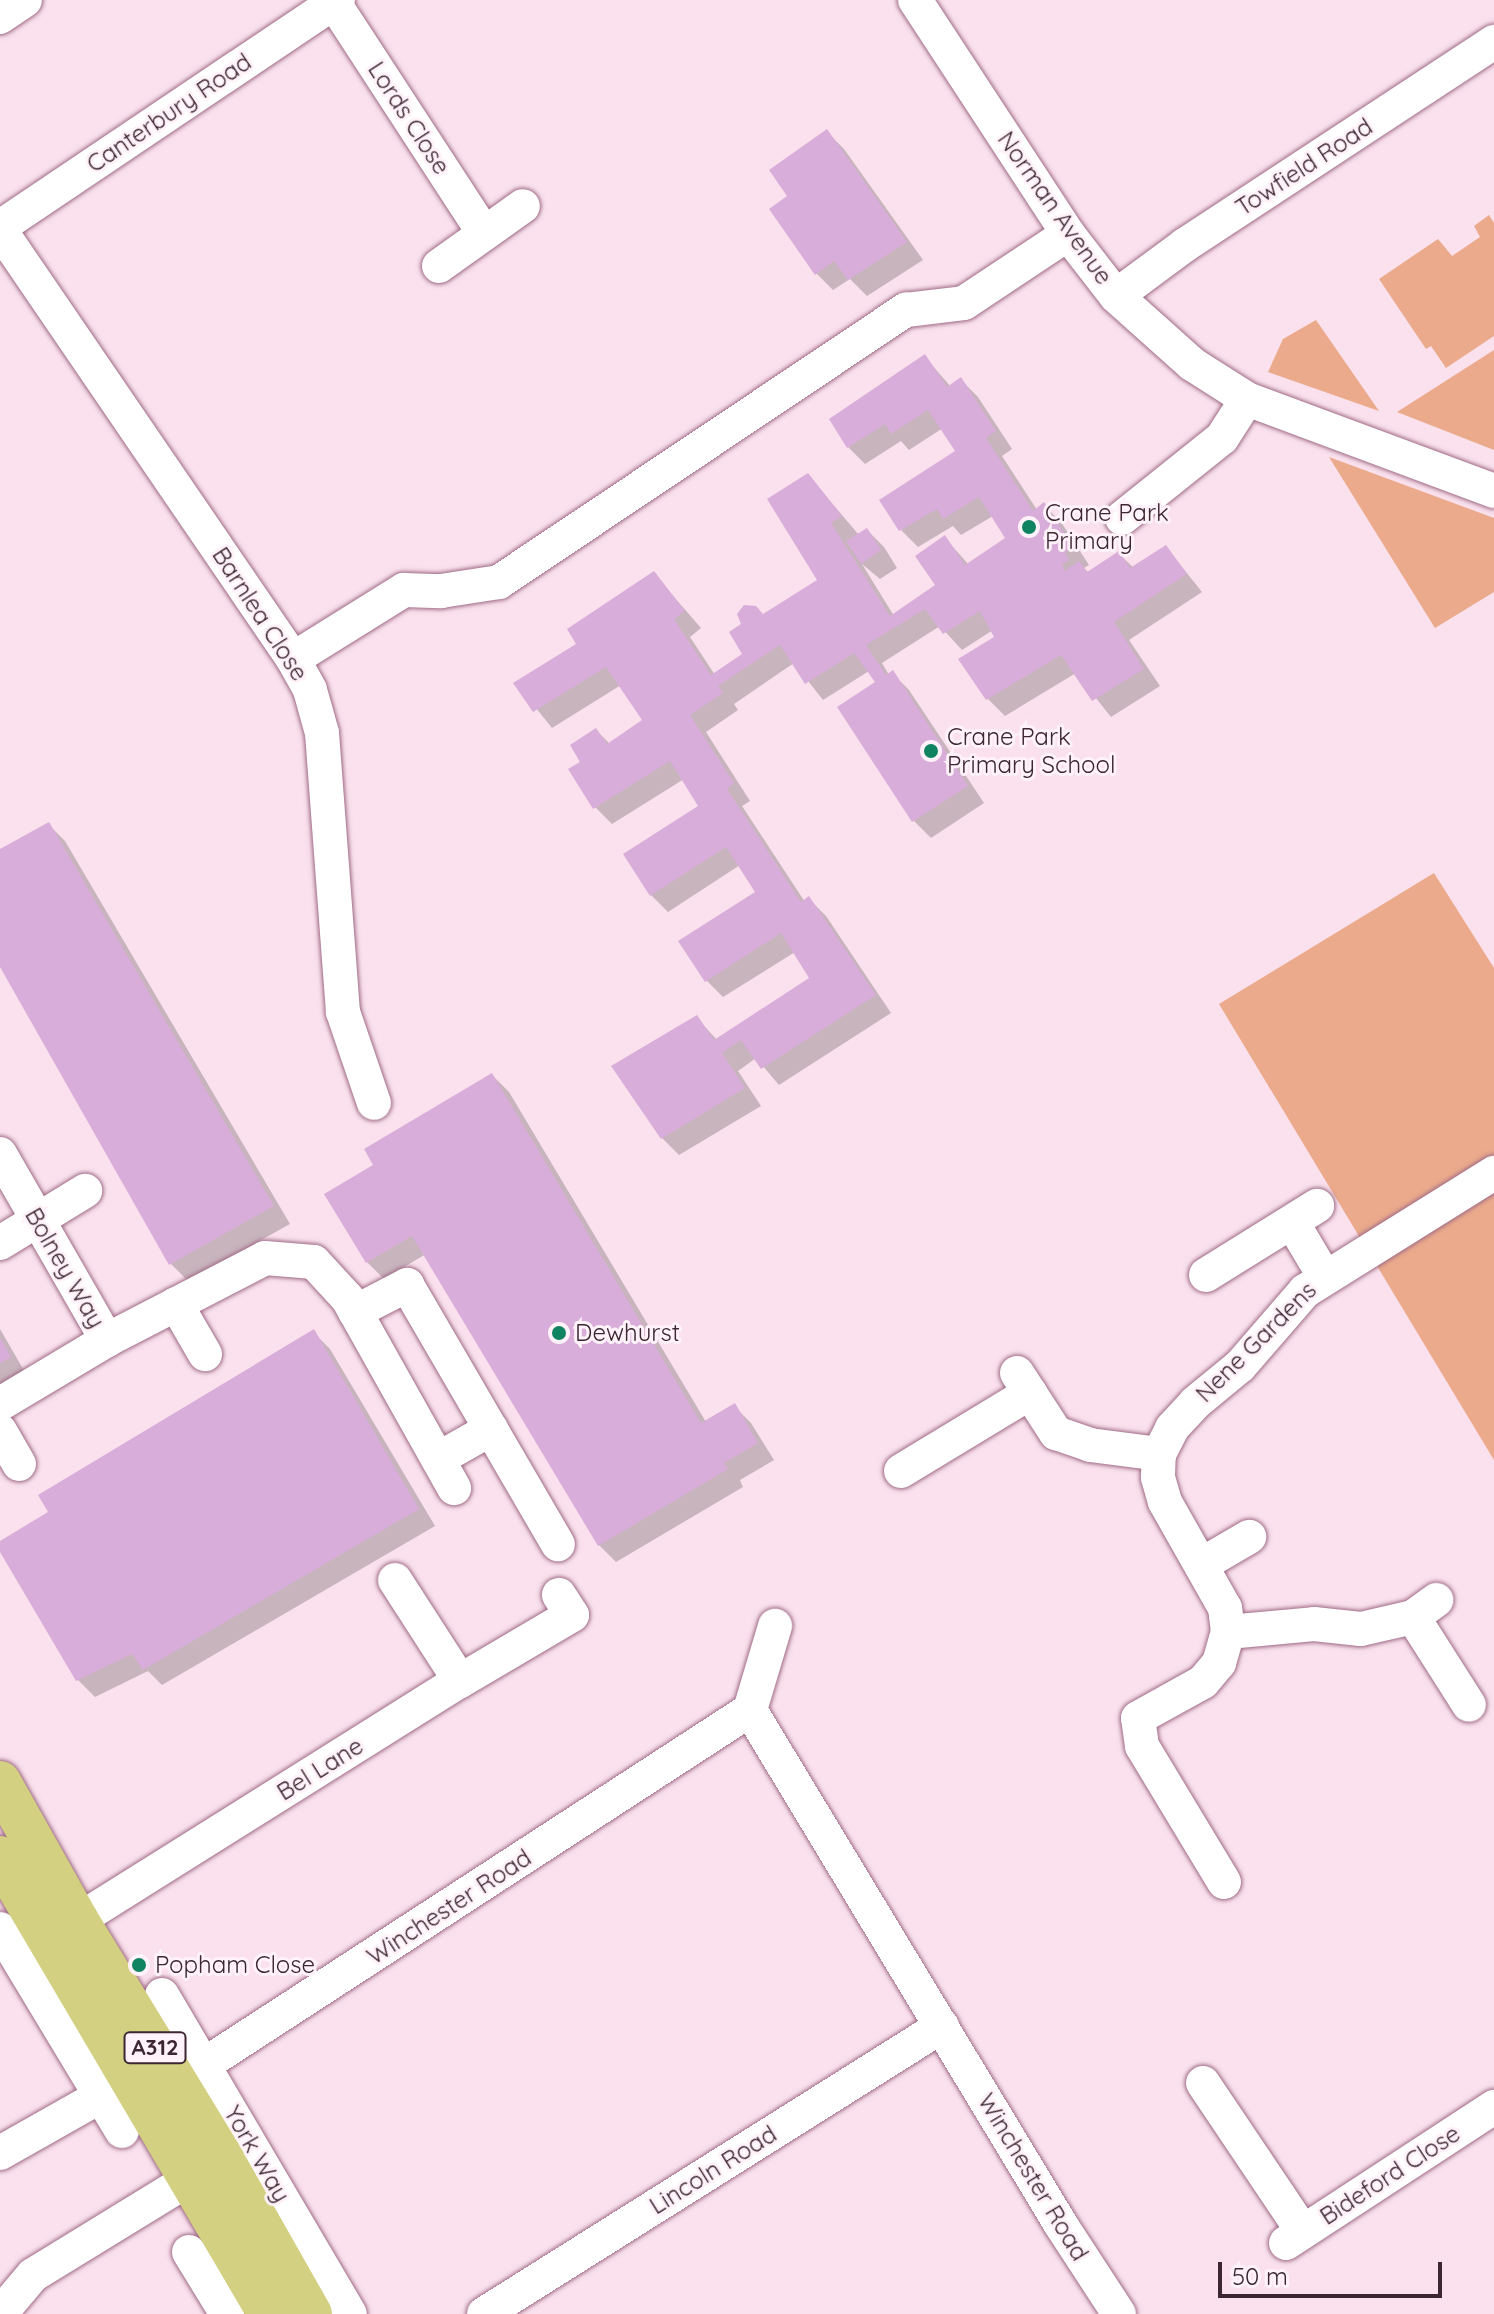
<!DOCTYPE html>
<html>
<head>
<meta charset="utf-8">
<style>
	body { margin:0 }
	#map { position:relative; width:1494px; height:2314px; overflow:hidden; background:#fae1ed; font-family:Quicksand,sans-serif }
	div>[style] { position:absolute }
	.green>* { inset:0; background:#ebaa8b }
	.shadow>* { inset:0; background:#0003 }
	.building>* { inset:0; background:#d9add9 }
	.roads { filter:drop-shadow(0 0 2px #9f6b87) drop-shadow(0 0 2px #9f6b87) }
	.minor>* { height:34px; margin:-17px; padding:0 17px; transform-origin:17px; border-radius:17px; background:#fff }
	.major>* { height:42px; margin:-21px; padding:0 21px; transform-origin:21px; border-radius:21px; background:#d4d082 }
	.dots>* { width:22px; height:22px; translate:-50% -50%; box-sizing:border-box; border:4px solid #fff2f8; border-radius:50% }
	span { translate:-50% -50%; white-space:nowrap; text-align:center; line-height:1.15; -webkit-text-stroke:6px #fff2f8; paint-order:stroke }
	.shield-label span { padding:2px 6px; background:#fff2f8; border:2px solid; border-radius:6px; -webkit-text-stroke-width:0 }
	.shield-label { font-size:22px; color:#3c2631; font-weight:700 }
	.street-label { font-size:24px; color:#3c2631 }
	.poi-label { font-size:24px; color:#3c2631 }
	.left { translate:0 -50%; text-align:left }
	.scale { position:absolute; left:1218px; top:2262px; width:224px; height:36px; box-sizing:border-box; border:4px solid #3c2631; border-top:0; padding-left:10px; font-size:24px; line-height:28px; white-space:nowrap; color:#3c2631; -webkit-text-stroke:6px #fff2f8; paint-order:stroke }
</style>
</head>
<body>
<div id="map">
	<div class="green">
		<div style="clip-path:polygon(1489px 215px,1494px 223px,1494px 336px,1446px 368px,1431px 346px,1426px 349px,1379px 279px,1438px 239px,1452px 256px,1480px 237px,1474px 226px)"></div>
		<div style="clip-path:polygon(1316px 320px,1379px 411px,1268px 372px,1283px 339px)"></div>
		<div style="clip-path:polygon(1494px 350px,1494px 450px,1397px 412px)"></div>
		<div style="clip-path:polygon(1329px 457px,1494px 518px,1494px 592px,1435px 628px)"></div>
		<div style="clip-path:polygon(1434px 873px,1494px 968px,1494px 1460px,1219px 1004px)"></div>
	</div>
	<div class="shadow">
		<div style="clip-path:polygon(827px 132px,844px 149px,923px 260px,867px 296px,850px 279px,833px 290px,816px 273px)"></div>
		<div style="clip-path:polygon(925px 357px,951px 387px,961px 380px,978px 397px,1012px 449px,1002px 456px,1037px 510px,1044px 505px,1061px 522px,1089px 565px,1084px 568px,1089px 573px,1119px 554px,1134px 568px,1166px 547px,1202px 592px,1129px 640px,1160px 686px,1111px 717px,1076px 673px,1005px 716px,988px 699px,997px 637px,993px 630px,962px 650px,940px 626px,882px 663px,889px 675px,892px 673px,909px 690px,984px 803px,931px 838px,914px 821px,878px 682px,869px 671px,823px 700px,794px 663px,734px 704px,738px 710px,706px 732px,750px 801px,742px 806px,805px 902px,809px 899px,826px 916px,891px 1013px,779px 1085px,756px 1058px,738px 1071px,761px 1106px,679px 1155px,662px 1138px,697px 1018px,717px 1040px,811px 978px,795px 952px,723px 997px,706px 980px,757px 893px,740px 865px,668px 912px,651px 895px,701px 807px,684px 779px,612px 824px,595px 807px,583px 762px,596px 730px,610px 744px,645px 721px,621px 685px,552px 728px,516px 683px,579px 644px,654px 574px,701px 628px,690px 637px,715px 675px,745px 654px,763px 616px,820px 580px,808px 475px,859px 535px,867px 530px,884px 547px,897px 568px,880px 579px,862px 564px,894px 616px,938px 586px,945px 538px,969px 565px,1007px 539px,993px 516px,961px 535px,953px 526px,918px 547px,901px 530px,958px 452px,943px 428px,909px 450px,901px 441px,865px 464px,848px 447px)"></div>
		<div style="clip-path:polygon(48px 824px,65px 841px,290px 1224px,188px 1281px,171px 1264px,0 963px,0 852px)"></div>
		<div style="clip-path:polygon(492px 1075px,509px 1092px,706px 1422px,734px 1406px,751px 1423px,774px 1460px,740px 1480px,743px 1487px,616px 1562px,599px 1545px,426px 1254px,384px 1279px,367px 1262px,376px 1166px)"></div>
		<div style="clip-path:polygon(0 1329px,26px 1374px,0 1389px)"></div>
		<div style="clip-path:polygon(313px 1332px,330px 1349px,435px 1526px,162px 1685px,148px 1671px,95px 1697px,78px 1680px,0 1543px,51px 1512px)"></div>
	</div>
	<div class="building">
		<div style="clip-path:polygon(827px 129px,907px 242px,848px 280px,834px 261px,815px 275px,769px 209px,787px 196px,769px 170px)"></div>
		<div style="clip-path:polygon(925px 354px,947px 387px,961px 377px,996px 431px,986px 438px,1033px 511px,1044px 502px,1073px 547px,1065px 552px,1069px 560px,1062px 564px,1065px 571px,1079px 561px,1087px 572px,1119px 551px,1130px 568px,1166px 545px,1187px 574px,1114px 622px,1144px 669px,1092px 701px,1061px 655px,986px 700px,958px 659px,994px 637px,980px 611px,943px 634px,925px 609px,866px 645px,886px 675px,893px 670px,968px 786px,912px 822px,837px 707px,875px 682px,854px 653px,805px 684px,780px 645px,718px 686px,723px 693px,690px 715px,734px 783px,727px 789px,801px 902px,809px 896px,876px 995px,761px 1069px,741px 1040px,722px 1053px,745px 1088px,661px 1139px,611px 1066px,697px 1015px,714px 1040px,809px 978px,781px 933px,705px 982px,678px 941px,755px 892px,726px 847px,650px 896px,623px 854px,698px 806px,670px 761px,593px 809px,568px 769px,580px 762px,570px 745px,596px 728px,607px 744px,642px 720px,606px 667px,533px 712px,513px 683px,576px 644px,567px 629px,654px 571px,685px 611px,674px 619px,711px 675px,742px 654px,729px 632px,741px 624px,737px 614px,744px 605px,756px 606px,763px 614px,817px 580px,767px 499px,808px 473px,842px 516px,831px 523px,890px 616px,935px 585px,915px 556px,945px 535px,965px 565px,1005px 538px,979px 497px,943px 519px,937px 509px,899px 531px,879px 500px,955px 451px,928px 410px,891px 434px,885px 424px,847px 448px,829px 419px)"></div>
		<div style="clip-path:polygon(867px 528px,881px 550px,861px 564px,846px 541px)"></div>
		<div style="clip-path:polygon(49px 822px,274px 1206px,169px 1265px,0 967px,0 849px)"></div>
		<div style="clip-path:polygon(492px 1073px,701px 1423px,735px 1403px,758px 1443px,724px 1463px,728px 1469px,598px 1546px,412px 1236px,366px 1263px,324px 1194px,373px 1165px,364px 1149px)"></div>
		<div style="clip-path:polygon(314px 1329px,419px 1509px,143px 1670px,132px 1654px,76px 1681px,0 1552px,0 1541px,48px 1512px,38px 1495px)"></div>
		<div style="clip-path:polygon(0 1338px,11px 1357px,0 1363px)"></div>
	</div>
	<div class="roads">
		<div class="minor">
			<div style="left:915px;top:0;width:280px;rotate:56.8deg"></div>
			<div style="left:1068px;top:234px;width:78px;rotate:52.3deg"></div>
			<div style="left:1116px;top:296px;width:102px;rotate:41.8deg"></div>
			<div style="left:1192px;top:364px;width:65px;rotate:32.5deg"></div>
			<div style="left:1247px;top:399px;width:264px;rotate:20.4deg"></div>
			<div style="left:334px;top:3px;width:275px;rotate:56.9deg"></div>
			<div style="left:0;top:17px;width:30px;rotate:-34deg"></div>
			<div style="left:0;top:227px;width:407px;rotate:-33.9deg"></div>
			<div style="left:0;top:230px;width:520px;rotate:55.67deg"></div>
			<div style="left:293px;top:659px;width:35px;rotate:61deg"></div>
			<div style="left:310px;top:690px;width:45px;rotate:74.4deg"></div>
			<div style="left:322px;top:733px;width:280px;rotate:85.7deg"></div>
			<div style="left:343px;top:1012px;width:96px;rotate:71.2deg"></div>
			<div style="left:439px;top:266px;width:103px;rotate:-35.5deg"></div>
			<div style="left:1116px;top:296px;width:86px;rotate:-36.5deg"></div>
			<div style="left:1185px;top:245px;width:370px;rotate:-33.3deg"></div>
			<div style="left:1122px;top:518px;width:128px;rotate:-38.7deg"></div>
			<div style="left:1222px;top:438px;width:46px;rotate:-57.3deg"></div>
			<div style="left:293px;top:659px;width:131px;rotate:-31.9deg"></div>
			<div style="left:404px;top:590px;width:37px;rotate:2deg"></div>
			<div style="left:441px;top:591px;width:59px;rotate:-8.8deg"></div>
			<div style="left:499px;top:582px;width:490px;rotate:-33.8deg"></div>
			<div style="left:906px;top:310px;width:58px;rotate:-6.9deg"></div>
			<div style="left:964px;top:303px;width:125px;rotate:-33.6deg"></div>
			<div style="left:0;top:1154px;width:215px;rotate:60.1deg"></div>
			<div style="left:1292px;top:1222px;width:63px;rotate:59.3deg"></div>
			<div style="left:0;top:1243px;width:100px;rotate:-31.5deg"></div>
			<div style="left:1206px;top:1275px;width:131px;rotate:-31.9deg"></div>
			<div style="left:176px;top:1304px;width:58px;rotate:59.9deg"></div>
			<div style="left:355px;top:1312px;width:59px;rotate:-27.4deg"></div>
			<div style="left:407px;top:1285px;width:300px;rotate:59.8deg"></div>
			<div style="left:1017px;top:1373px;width:72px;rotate:57deg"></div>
			<div style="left:1056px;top:1433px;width:36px;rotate:19deg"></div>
			<div style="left:1090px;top:1445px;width:70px;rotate:7.4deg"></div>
			<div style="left:0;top:1404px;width:125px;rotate:-30.9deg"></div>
			<div style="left:107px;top:1340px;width:178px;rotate:-27.4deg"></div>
			<div style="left:265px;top:1258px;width:49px;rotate:4.7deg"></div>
			<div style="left:314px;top:1262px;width:50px;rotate:47.4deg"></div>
			<div style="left:348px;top:1299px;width:217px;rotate:60.7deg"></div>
			<div style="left:0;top:1431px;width:38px;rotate:60deg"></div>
			<div style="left:438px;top:1459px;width:61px;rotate:-29.5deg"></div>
			<div style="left:901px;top:1471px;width:151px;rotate:-31.2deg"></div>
			<div style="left:1201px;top:1565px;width:56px;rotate:-30.3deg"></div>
			<div style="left:395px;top:1580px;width:120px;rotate:57.2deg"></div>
			<div style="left:1413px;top:1617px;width:29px;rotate:-36deg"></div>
			<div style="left:1228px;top:1632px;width:24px;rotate:-97deg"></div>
			<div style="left:1225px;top:1608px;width:122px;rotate:-119.5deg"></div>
			<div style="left:1165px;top:1502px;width:26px;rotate:-106deg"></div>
			<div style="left:1158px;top:1477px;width:23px;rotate:-88deg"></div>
			<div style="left:1159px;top:1454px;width:29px;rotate:-63deg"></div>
			<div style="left:1172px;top:1428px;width:34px;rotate:-47deg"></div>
			<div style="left:1195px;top:1403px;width:58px;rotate:-39.4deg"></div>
			<div style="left:1240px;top:1366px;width:99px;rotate:-49.1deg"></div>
			<div style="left:1305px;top:1291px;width:223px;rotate:-32deg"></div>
			<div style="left:750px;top:1710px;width:602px;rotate:58.87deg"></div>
			<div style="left:1061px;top:2225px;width:106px;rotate:56.9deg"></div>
			<div style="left:1224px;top:1882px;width:159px;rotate:-121.1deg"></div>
			<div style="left:1142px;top:1746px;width:28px;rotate:-98deg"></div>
			<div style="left:1138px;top:1718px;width:74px;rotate:-29deg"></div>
			<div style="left:1203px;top:1682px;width:25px;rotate:-50deg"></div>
			<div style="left:1219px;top:1663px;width:32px;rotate:-74deg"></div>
			<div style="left:1228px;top:1632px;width:86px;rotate:-5.3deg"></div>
			<div style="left:1314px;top:1624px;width:47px;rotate:6.1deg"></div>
			<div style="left:1361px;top:1629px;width:53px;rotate:-13deg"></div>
			<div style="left:1413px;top:1617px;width:104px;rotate:57.5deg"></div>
			<div style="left:0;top:1929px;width:236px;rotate:58.9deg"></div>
			<div style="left:56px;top:1934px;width:477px;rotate:-32.1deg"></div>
			<div style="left:460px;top:1681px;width:130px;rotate:-30.5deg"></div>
			<div style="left:572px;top:1615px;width:24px;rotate:-123deg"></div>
			<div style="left:162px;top:1995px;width:370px;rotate:59.5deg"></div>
			<div style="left:1203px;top:2083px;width:179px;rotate:56.1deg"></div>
			<div style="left:156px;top:2096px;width:708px;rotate:-33.02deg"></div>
			<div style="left:750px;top:1710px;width:88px;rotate:-73.4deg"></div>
			<div style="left:0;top:2153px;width:140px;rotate:-29.5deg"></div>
			<div style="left:1286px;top:2243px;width:249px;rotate:-33.2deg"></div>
			<div style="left:189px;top:2252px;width:73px;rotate:58.5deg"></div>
			<div style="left:0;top:2314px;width:51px;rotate:-49.8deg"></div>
			<div style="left:33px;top:2275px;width:206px;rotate:-31.5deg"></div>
			<div style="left:484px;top:2314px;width:541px;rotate:-32.16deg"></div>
		</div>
		<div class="major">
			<div style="left:0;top:1782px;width:159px;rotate:60.7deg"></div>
			<div style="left:78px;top:1921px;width:279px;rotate:58.6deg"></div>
			<div style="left:223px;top:2159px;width:178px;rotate:60.4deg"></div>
			<div style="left:0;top:1857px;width:530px;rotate:59.52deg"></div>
		</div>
	</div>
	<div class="dots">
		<div style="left:1029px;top:527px;background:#108361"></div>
		<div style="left:931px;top:751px;background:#108361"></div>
		<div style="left:559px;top:1333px;background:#108361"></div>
		<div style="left:139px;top:1965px;background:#108361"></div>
	</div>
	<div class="shield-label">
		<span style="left:155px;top:2048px">A312</span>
	</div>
	<div class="street-label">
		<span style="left:169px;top:113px;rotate:-34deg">Canterbury Road</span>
		<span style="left:409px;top:118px;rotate:57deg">Lords Close</span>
		<span style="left:1304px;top:167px;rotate:-33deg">Towfield Road</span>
		<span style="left:1055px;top:208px;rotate:55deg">Norman Avenue</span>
		<span style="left:260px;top:614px;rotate:57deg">Barnlea Close</span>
		<span style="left:65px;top:1268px;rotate:60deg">Bolney Way</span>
		<span style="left:1256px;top:1342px;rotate:-45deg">Nene Gardens</span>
		<span style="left:320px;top:1769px;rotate:-32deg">Bel Lane</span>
		<span style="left:449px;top:1907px;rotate:-33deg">Winchester Road</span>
		<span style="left:257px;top:2154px;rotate:60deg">York Way</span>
		<span style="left:713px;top:2170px;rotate:-32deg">Lincoln Road</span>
		<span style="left:1390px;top:2175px;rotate:-33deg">Bideford Close</span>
		<span style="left:1033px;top:2177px;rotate:59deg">Winchester Road</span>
	</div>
	<div class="poi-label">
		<span class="left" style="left:1045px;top:527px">Crane Park<br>Primary</span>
		<span class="left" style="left:947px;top:751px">Crane Park<br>Primary School</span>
		<span class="left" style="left:575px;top:1333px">Dewhurst</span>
		<span class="left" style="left:155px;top:1965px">Popham Close</span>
	</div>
	<div class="scale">50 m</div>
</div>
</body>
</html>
